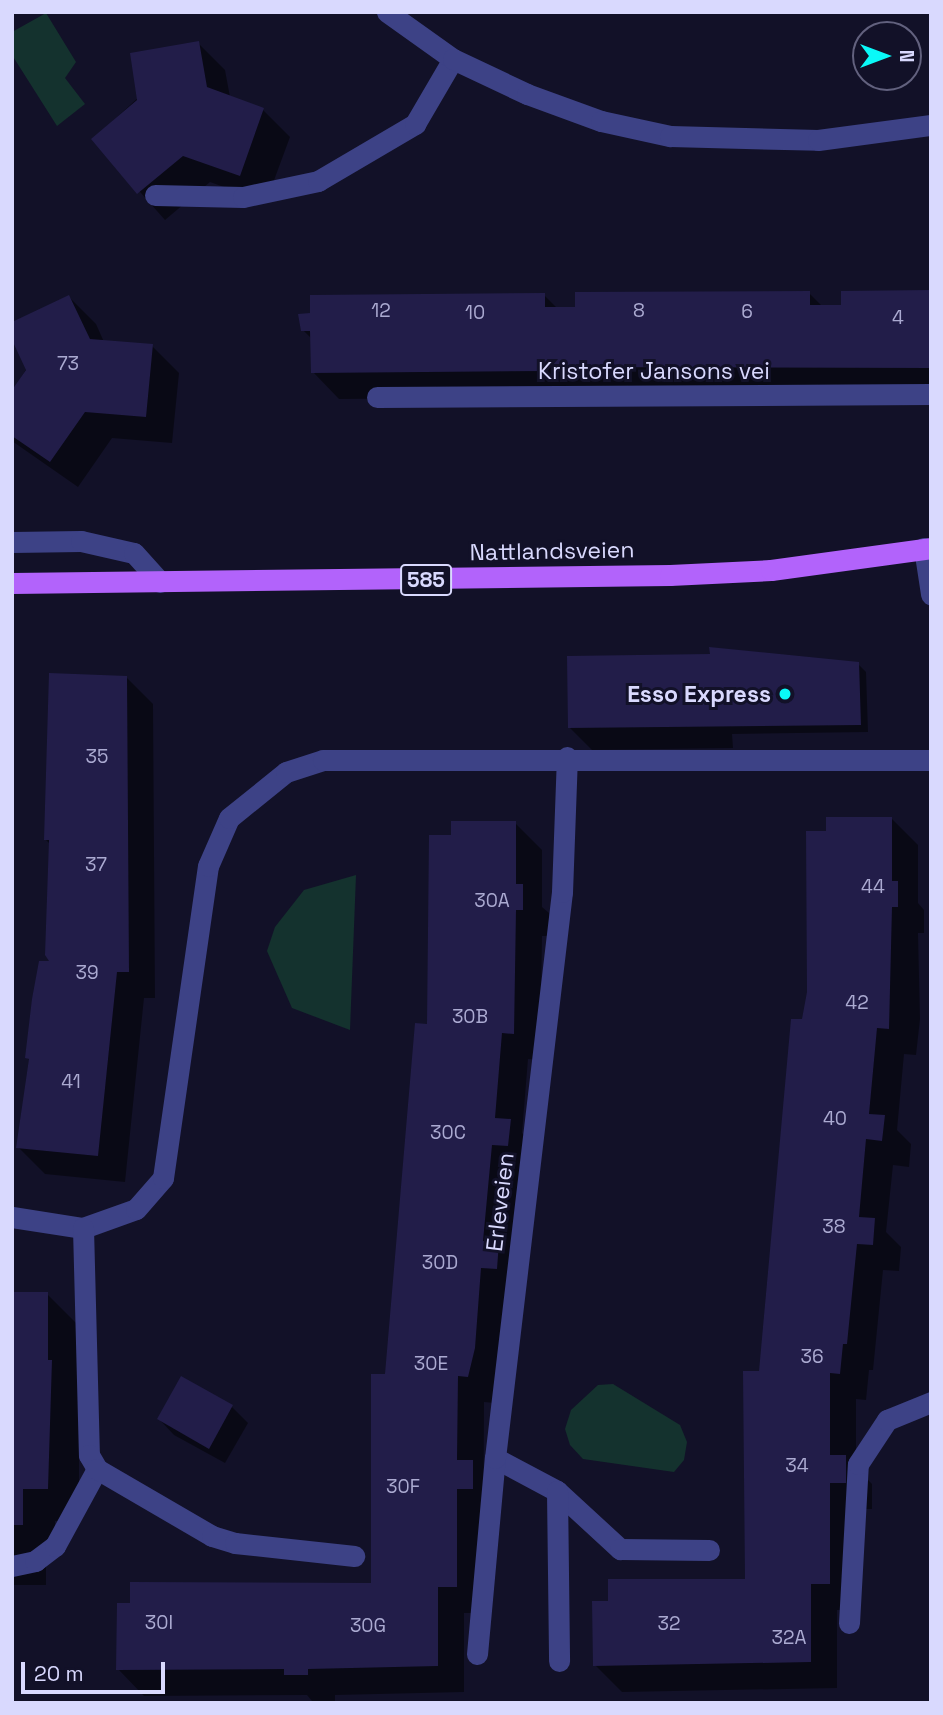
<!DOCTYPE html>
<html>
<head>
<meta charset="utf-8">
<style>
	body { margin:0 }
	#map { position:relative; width:943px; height:1715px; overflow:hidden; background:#121128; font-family:"Space Grotesk",sans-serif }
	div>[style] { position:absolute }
	.green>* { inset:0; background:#14322e }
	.shadow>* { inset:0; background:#0007 }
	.building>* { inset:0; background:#221d49 }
	.lane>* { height:21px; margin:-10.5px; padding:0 10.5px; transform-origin:10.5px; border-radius:10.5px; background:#3d4286 }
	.street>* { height:21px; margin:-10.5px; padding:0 10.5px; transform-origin:10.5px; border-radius:10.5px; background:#3d4286 }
	.primary>* { height:21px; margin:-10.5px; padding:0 10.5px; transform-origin:10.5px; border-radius:10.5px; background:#b263fb }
	.dots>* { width:19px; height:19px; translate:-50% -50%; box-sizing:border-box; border:4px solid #121128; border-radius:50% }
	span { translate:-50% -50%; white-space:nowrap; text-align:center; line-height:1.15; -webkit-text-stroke:6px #121128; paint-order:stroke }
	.number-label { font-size:19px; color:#abaad1 }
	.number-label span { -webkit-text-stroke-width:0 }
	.shield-label span { padding:2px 5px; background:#121128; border:2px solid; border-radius:5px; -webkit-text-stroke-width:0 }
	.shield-label { font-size:21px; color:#d9d9fe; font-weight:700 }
	.street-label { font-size:23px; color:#d9d9fe }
	.poi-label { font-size:23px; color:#d9d9fe; font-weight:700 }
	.right { translate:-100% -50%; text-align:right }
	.frame { position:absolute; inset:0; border:14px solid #d9d9fe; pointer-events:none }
	.north { position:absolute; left:852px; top:21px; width:70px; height:70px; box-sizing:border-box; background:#121128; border:2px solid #62617e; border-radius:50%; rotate:90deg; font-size:19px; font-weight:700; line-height:28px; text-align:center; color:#d9d9fe }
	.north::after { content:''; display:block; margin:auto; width:24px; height:32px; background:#0af9f8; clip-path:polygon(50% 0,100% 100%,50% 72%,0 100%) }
	.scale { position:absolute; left:21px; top:1662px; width:144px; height:32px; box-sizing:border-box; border:4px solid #d9d9fe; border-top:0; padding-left:9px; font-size:21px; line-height:24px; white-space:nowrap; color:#d9d9fe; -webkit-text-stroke:5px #121128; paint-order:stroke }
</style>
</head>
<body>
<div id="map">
	<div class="green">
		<div style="clip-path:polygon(46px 13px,76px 62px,65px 78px,85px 104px,57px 126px,12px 55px,12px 32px)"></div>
		<div style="clip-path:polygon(356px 875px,350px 1030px,292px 1008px,267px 951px,275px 927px,304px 890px)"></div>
		<div style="clip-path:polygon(613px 1384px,680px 1425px,687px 1442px,684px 1460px,674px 1472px,583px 1459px,570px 1445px,565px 1429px,571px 1410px,598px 1385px)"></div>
	</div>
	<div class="shadow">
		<div style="clip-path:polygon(198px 43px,225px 70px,230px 97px,263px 110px,290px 137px,266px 202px,210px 182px,165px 220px,93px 139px)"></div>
		<div style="clip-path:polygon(931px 292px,931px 394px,339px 399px,313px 372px,312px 339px,303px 330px,544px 295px,558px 309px,809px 293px,823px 307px,842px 306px)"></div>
		<div style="clip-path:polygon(69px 297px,96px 324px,104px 342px,152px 346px,179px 373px,172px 443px,112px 438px,78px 487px,12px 441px,12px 393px)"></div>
		<div style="clip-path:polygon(858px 664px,866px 672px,868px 732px,732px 734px,733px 748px,592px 750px,570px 728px)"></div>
		<div style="clip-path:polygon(126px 677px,153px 704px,155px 998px,144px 998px,125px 1182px,45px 1174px,18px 1147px,31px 1061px,27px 1058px,52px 963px,50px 844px,46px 840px)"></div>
		<div style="clip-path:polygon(891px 818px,918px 845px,918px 903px,924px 910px,924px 933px,918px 933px,920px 1019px,916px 1055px,904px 1054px,897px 1130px,911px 1144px,909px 1167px,893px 1165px,886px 1232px,901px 1247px,899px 1271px,883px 1270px,873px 1370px,869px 1370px,866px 1400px,856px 1399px,856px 1468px,872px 1484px,872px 1509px,856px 1509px,856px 1610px,837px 1610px,837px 1688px,622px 1692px,595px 1665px,610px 1602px,747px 1581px,761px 1372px,828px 833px)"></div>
		<div style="clip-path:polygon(515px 823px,542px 850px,542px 907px,549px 913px,549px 936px,542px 936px,540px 1060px,528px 1059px,522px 1133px,537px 1148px,495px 1403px,484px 1402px,483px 1613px,464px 1613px,464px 1692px,335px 1695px,335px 1701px,312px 1701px,307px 1695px,144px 1696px,118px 1669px,372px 1585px,387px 1376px,452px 837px)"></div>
		<div style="clip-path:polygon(12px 1294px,47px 1294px,79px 1326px,79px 1521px,55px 1521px,55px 1557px,46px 1557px,46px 1585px,12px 1585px)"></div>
		<div style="clip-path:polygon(182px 1378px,232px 1407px,248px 1423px,225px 1463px,174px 1435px,159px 1419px)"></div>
	</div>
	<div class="building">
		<div style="clip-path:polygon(199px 41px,207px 87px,264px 108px,240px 176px,183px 156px,137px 194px,91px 139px,137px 100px,130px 53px)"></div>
		<div style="clip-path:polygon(931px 290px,931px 368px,546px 367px,545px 371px,311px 373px,310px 331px,301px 331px,298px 314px,310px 313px,310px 295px,545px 293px,545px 307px,575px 307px,575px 292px,810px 291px,810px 305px,841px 305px,841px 291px)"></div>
		<div style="clip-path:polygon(69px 295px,90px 339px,153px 344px,146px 417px,85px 412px,50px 462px,12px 436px,12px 390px,26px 370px,12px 340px,12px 322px)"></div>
		<div style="clip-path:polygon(709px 647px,859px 662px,861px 725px,568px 728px,567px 656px,710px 654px)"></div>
		<div style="clip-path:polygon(49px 673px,127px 676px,129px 972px,117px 972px,98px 1156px,16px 1148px,29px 1059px,25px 1058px,32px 999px,39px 961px,49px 961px,45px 955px,49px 840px,44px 840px)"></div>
		<div style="clip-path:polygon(826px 817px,892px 817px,892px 881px,898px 881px,898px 907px,892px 907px,889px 1029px,877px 1028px,869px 1114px,885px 1115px,882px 1141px,866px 1139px,859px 1217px,875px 1218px,873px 1245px,857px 1244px,847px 1344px,843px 1344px,840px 1374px,830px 1373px,830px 1455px,846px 1455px,846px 1483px,830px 1483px,830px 1584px,811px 1584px,811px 1662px,593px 1666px,592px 1601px,608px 1601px,608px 1579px,745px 1579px,743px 1371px,759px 1371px,791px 1019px,802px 1019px,807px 992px,806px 831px,826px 831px)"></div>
		<div style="clip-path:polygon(451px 821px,516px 821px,516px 884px,523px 884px,523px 910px,516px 910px,514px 1034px,502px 1033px,495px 1118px,511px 1119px,508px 1146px,492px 1145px,483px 1241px,499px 1242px,497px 1269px,481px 1268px,475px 1348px,468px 1377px,458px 1376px,457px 1460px,473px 1460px,473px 1489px,457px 1489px,457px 1587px,438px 1587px,438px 1666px,308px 1669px,308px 1675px,284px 1675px,284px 1669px,116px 1670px,117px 1603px,130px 1603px,130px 1582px,371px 1583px,371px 1374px,385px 1374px,415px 1023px,427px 1024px,429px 835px,451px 835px)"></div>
		<div style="clip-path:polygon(12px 1292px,48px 1292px,48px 1360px,52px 1360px,48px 1489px,23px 1489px,23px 1525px,12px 1525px)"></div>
		<div style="clip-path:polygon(181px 1376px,233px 1405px,209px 1449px,157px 1419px)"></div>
	</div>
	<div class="lane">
		<div style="left:155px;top:195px;width:88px;rotate:1.3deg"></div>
		<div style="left:243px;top:197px;width:77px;rotate:-12deg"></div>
		<div style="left:318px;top:181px;width:113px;rotate:-30.4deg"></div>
		<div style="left:415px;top:124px;width:75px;rotate:-59.7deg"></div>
		<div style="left:12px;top:542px;width:69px;rotate:-0.8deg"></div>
		<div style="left:81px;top:541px;width:54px;rotate:12.8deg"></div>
		<div style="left:134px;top:553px;width:39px;rotate:48deg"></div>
		<div style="left:495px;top:1458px;width:70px;rotate:28deg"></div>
		<div style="left:557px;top:1491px;width:86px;rotate:42.6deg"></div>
		<div style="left:620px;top:1549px;width:89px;rotate:0.6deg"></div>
		<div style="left:557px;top:1491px;width:170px;rotate:89.3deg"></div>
		<div style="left:12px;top:1566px;width:24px;rotate:-12deg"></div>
		<div style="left:35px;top:1561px;width:25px;rotate:-37deg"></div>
		<div style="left:55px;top:1546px;width:88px;rotate:-61.4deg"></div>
		<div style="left:849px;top:1623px;width:159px;rotate:-86.8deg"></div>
		<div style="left:858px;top:1464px;width:53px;rotate:-56.6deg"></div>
		<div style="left:887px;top:1420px;width:48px;rotate:-22.2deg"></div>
		<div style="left:477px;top:1654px;width:197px;rotate:-84.8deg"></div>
		<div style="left:495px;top:1458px;width:570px;rotate:-83.25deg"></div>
		<div style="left:562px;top:892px;width:135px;rotate:-87.9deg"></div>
	</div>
	<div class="street">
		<div style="left:387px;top:12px;width:81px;rotate:35.5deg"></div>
		<div style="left:453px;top:59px;width:82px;rotate:25.3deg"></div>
		<div style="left:527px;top:94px;width:79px;rotate:20deg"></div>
		<div style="left:601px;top:121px;width:71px;rotate:12.3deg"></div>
		<div style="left:670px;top:136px;width:148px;rotate:1.5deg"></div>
		<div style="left:818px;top:140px;width:114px;rotate:-7.6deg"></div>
		<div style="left:377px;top:397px;width:554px;rotate:-0.31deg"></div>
		<div style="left:924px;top:548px;width:47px;rotate:81.3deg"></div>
		<div style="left:12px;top:1217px;width:72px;rotate:8.8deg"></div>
		<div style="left:83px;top:1228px;width:56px;rotate:-19.7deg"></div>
		<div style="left:136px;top:1209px;width:41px;rotate:-48.9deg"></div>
		<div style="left:163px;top:1178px;width:315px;rotate:-81.8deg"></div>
		<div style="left:208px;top:866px;width:52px;rotate:-66.4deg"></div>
		<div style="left:229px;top:818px;width:73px;rotate:-38.9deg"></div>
		<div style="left:286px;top:772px;width:39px;rotate:-18deg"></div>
		<div style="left:323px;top:760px;width:608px"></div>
		<div style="left:83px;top:1228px;width:227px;rotate:88.5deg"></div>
		<div style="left:89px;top:1455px;width:16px;rotate:60deg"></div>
		<div style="left:97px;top:1469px;width:133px;rotate:30.2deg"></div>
		<div style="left:212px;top:1536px;width:24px;rotate:17deg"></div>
		<div style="left:235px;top:1543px;width:120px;rotate:6.2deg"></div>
	</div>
	<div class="primary">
		<div style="left:12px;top:583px;width:658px;rotate:-0.7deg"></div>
		<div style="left:670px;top:575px;width:101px;rotate:-2.8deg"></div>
		<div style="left:771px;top:570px;width:162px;rotate:-7.8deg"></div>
	</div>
	<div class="dots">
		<div style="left:785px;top:694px;background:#0af9f8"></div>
	</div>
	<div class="number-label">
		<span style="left:381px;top:311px">12</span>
		<span style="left:639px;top:311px">8</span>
		<span style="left:747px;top:312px">6</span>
		<span style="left:475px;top:313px">10</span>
		<span style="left:898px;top:318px">4</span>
		<span style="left:68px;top:364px">73</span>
		<span style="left:97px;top:757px">35</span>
		<span style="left:96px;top:865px">37</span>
		<span style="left:873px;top:887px">44</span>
		<span style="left:492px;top:901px">30A</span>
		<span style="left:87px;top:973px">39</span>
		<span style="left:857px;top:1003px">42</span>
		<span style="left:470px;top:1017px">30B</span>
		<span style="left:71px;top:1082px">41</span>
		<span style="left:835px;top:1119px">40</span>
		<span style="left:448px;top:1133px">30C</span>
		<span style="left:834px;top:1227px">38</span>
		<span style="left:440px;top:1263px">30D</span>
		<span style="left:812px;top:1357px">36</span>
		<span style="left:431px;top:1364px">30E</span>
		<span style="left:797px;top:1466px">34</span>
		<span style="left:403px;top:1487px">30F</span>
		<span style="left:159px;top:1623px">30I</span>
		<span style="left:669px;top:1624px">32</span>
		<span style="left:368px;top:1626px">30G</span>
		<span style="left:789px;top:1638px">32A</span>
	</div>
	<div class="shield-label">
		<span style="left:426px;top:580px">585</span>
	</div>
	<div class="street-label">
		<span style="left:654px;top:371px">Kristofer Jansons vei</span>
		<span style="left:552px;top:551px;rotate:-1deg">Nattlandsveien</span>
		<span style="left:500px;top:1202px;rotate:-83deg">Erleveien</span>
	</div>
	<div class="poi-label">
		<span class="right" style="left:771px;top:694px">Esso Express</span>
	</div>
	<div class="frame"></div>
	<div class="north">N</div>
	<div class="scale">20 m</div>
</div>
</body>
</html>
